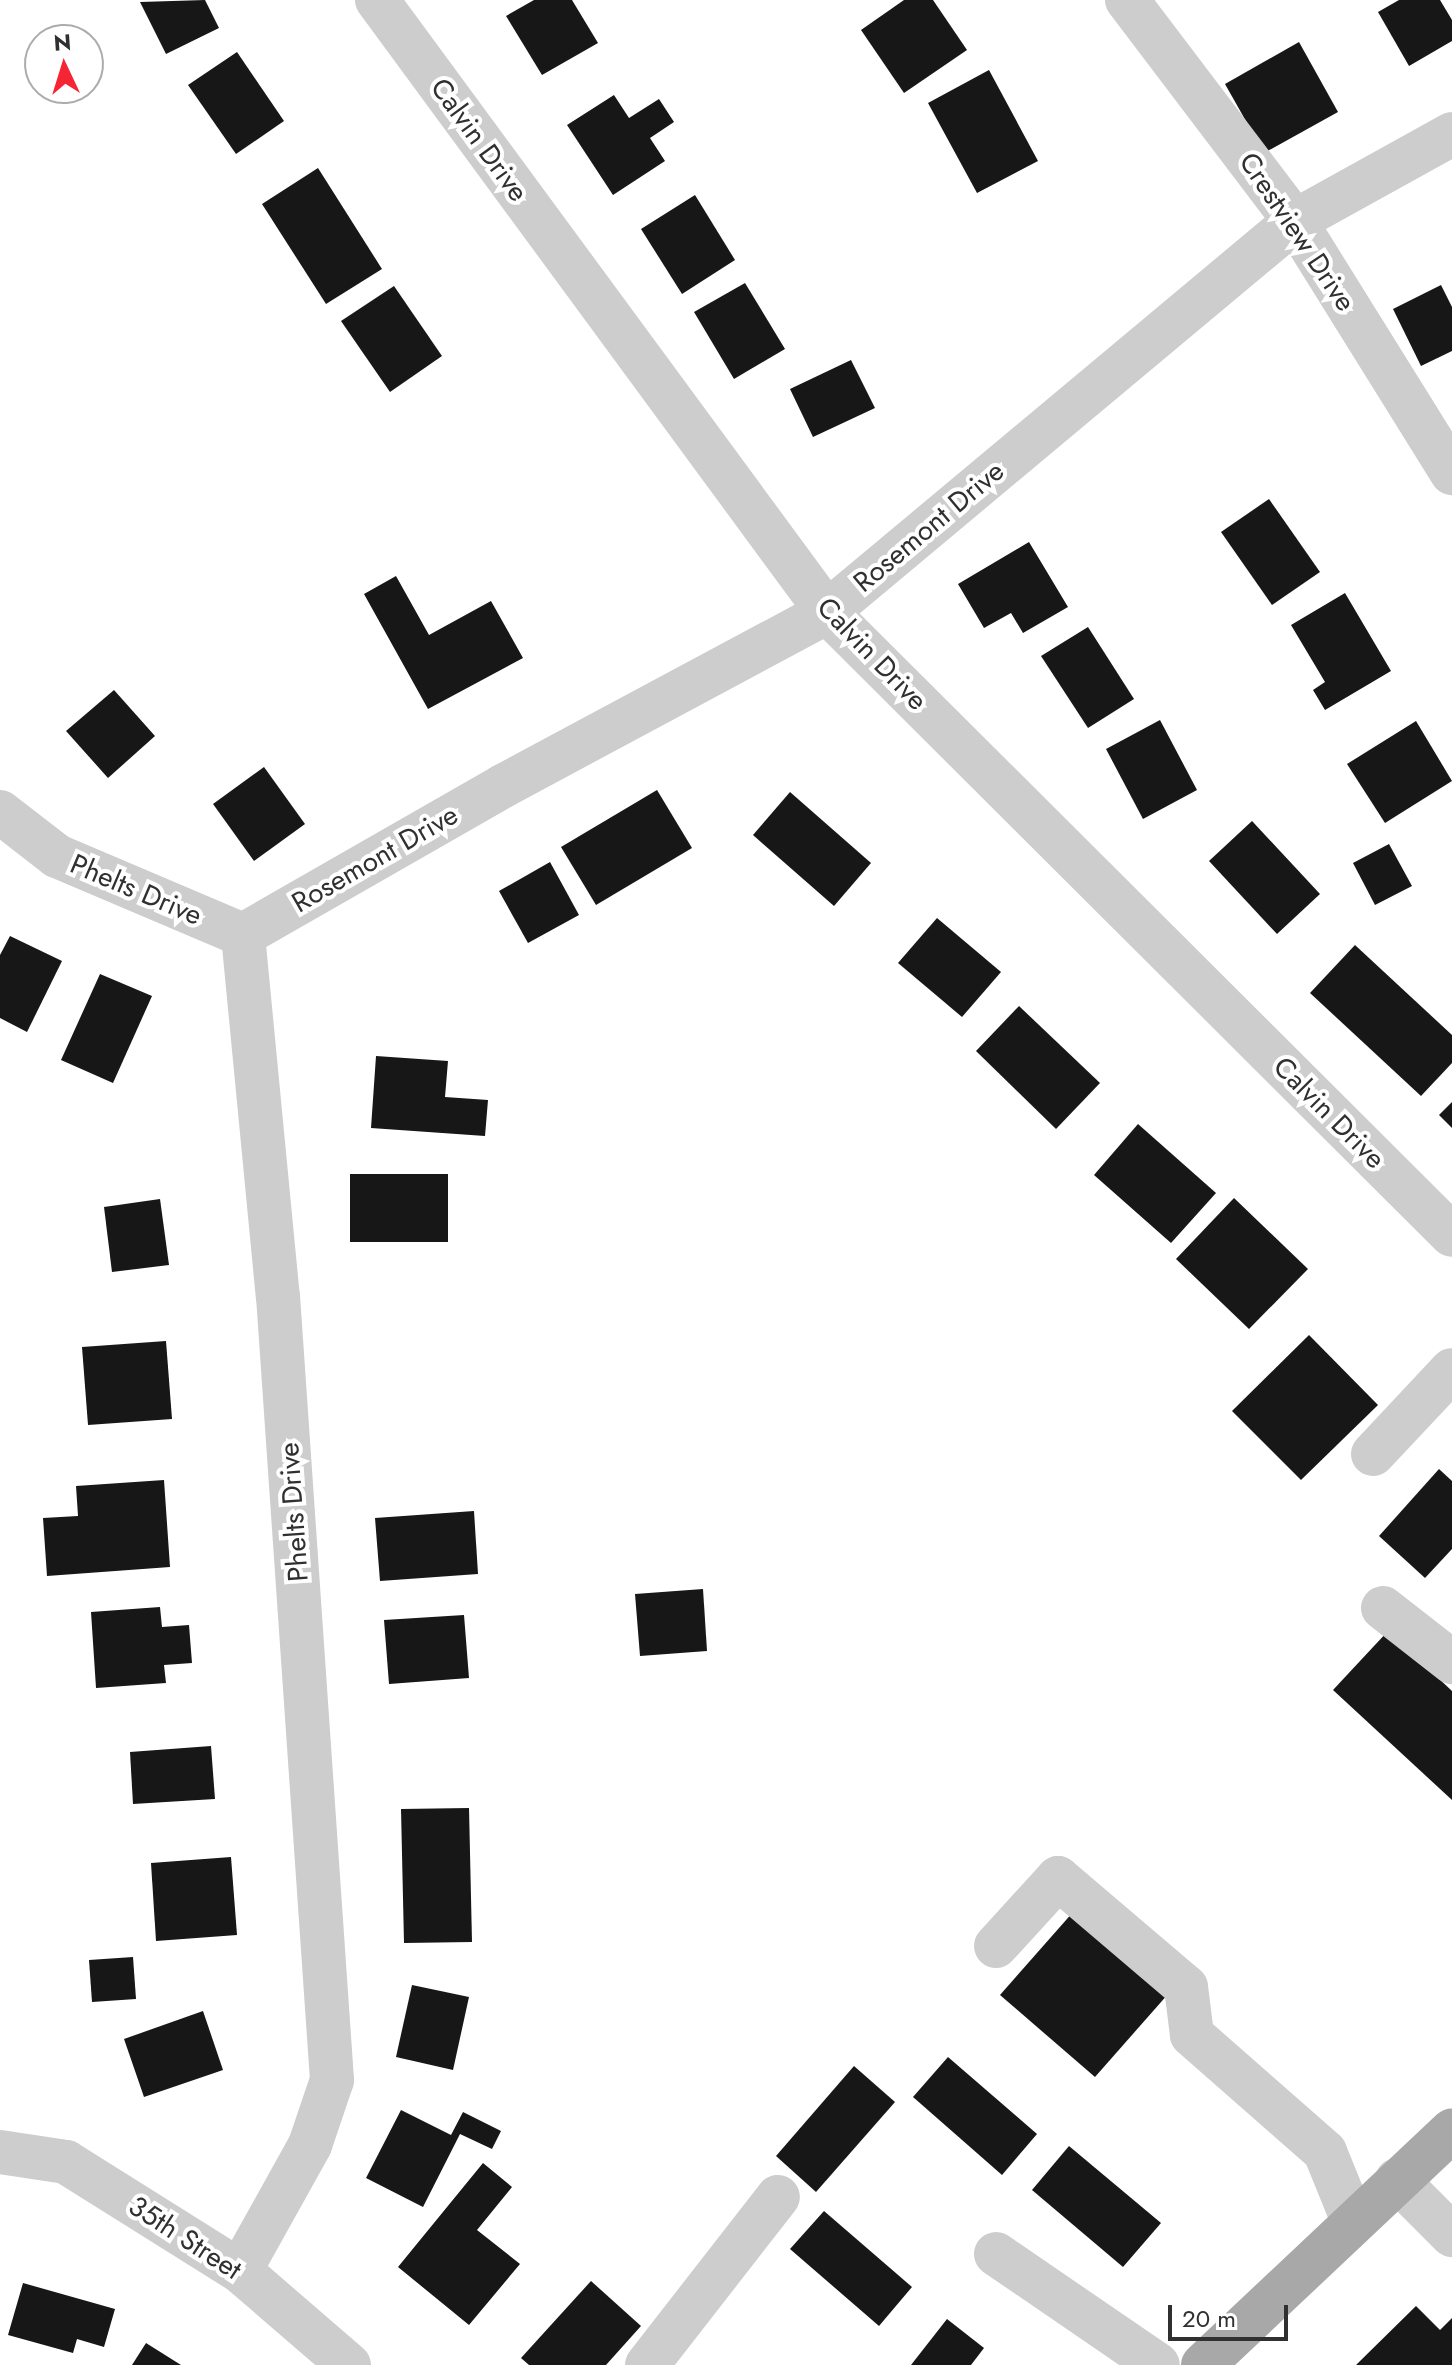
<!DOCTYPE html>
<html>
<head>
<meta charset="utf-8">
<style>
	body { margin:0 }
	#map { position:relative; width:1452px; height:2365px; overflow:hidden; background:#fff; font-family:Jost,sans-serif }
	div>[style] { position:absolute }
	.building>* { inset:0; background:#171717 }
	.minor>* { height:44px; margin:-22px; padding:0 22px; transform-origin:22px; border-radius:22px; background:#cdcdcd }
	.major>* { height:44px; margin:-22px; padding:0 22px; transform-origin:22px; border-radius:22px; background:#a8a8a8 }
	span { translate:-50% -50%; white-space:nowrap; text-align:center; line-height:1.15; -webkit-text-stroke:8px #fff; paint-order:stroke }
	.street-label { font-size:28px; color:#303030 }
	.north { position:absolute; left:24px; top:24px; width:80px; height:80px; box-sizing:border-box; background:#fff; border:2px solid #acacac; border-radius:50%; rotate:356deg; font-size:22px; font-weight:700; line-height:32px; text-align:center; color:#303030 }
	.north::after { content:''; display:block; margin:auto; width:28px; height:36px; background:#f52534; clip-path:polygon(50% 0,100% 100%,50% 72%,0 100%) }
	.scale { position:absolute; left:1168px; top:2305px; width:120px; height:36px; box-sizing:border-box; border:4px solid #303030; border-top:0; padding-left:10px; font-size:24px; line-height:28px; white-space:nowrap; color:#303030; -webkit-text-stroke:6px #fff; paint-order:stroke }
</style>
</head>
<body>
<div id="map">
	<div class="building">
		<div style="clip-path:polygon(205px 0,219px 28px,166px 54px,140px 2px)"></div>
		<div style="clip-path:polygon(534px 0,572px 0,598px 43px,542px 75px,506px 16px)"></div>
		<div style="clip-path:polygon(904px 0,933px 0,967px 50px,904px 93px,861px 30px)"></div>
		<div style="clip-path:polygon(1399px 0,1440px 0,1452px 20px,1452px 41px,1409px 66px,1378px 12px)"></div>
		<div style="clip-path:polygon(1299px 42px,1338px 112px,1264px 153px,1225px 84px)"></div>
		<div style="clip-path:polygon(237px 52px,284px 121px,236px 154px,188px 85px)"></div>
		<div style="clip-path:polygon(989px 70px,1038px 161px,977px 193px,928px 103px)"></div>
		<div style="clip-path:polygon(614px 95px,629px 118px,659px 99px,674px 122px,650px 138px,665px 161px,613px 195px,567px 125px)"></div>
		<div style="clip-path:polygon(318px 168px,382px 269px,326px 304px,262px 204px)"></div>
		<div style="clip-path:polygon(695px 195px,735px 260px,682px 294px,641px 229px)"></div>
		<div style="clip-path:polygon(745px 283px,785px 349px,734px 379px,694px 312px)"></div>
		<div style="clip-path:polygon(1441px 285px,1452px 307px,1452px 351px,1421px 366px,1393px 309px)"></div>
		<div style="clip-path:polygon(394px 286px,442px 356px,390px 392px,341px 321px)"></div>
		<div style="clip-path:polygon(851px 360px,875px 408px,813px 437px,790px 389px)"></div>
		<div style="clip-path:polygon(1269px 499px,1320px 572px,1272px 605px,1221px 532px)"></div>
		<div style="clip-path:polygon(1029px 542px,1068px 607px,1023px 633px,1011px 613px,984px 628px,958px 584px)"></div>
		<div style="clip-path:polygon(396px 576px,429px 635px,491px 601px,523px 658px,428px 709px,364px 594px)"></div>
		<div style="clip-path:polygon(1345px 593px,1391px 671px,1325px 710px,1313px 690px,1325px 682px,1291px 625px)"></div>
		<div style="clip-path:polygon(1088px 627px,1134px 699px,1088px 728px,1041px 656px)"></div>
		<div style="clip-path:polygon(114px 690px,155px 736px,108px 778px,66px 731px)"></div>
		<div style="clip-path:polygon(1160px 720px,1197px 790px,1143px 819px,1106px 749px)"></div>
		<div style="clip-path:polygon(1416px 721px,1452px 781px,1385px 823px,1347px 764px)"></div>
		<div style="clip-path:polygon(264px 767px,305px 824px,254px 861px,213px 804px)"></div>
		<div style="clip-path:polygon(657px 790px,692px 848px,596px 905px,561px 847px)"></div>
		<div style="clip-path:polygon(790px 792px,871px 863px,834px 906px,753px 835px)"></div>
		<div style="clip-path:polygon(1252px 821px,1320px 894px,1277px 934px,1209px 861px)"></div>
		<div style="clip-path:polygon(1389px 844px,1412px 886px,1375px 905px,1353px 863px)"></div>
		<div style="clip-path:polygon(550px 862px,579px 915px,528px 943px,499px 891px)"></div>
		<div style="clip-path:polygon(937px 918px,1001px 972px,962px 1017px,898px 963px)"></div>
		<div style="clip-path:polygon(10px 936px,62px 961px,27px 1032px,0 1018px,0 955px)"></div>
		<div style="clip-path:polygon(1355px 945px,1452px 1035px,1452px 1063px,1421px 1096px,1310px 993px)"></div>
		<div style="clip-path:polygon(100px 974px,152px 996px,113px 1083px,61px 1060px)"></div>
		<div style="clip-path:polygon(1019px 1006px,1100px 1083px,1056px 1129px,976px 1051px)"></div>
		<div style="clip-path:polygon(376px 1056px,448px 1061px,445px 1097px,488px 1100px,485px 1136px,371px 1128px)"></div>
		<div style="clip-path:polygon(1452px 1102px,1452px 1128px,1439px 1115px)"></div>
		<div style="clip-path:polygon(1138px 1124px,1216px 1193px,1171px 1243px,1094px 1175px)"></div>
		<div style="clip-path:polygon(350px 1174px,448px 1174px,448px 1242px,350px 1242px)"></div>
		<div style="clip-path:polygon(1234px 1198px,1308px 1269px,1249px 1329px,1176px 1259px)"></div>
		<div style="clip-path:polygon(160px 1199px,169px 1265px,112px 1272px,104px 1207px)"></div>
		<div style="clip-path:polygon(1309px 1335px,1378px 1405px,1301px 1480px,1232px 1411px)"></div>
		<div style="clip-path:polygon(166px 1341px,172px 1419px,88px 1425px,82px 1347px)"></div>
		<div style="clip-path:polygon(1439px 1469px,1452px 1481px,1452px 1549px,1425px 1578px,1379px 1536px)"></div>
		<div style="clip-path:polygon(164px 1480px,170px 1567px,47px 1576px,43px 1518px,78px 1516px,76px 1486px)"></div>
		<div style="clip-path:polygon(474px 1511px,478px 1574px,380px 1581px,375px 1518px)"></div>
		<div style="clip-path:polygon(703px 1589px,707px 1651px,640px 1656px,635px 1594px)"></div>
		<div style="clip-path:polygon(160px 1607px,162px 1627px,189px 1625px,192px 1663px,164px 1665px,166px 1683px,96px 1688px,91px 1612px)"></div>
		<div style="clip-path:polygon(464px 1615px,469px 1678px,389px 1684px,384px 1620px)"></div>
		<div style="clip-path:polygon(1388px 1631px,1452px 1691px,1452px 1800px,1333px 1690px)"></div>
		<div style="clip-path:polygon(211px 1746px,215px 1799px,133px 1804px,130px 1752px)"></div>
		<div style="clip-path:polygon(469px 1808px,472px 1942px,404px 1943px,401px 1809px)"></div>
		<div style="clip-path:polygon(231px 1857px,237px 1935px,156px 1941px,151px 1863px)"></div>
		<div style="clip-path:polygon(1074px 1911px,1169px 1993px,1095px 2077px,1000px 1995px)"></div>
		<div style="clip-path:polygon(133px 1957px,136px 1999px,92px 2002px,89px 1960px)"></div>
		<div style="clip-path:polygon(412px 1985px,469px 1997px,453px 2070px,396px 2057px)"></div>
		<div style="clip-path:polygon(203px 2011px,223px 2070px,144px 2097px,124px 2039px)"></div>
		<div style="clip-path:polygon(948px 2057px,1037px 2134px,1002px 2175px,913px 2097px)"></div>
		<div style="clip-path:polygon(854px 2066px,895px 2102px,816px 2192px,776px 2156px)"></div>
		<div style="clip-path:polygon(401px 2110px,451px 2135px,463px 2112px,501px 2131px,492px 2149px,460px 2134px,423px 2207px,366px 2178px)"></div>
		<div style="clip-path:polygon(1069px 2146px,1161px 2223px,1123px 2267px,1032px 2190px)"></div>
		<div style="clip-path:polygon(483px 2163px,512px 2187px,477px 2230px,520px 2264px,469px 2325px,398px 2267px)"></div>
		<div style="clip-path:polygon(824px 2211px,912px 2287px,879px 2326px,790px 2249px)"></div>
		<div style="clip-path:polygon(591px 2281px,641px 2326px,606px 2365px,529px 2365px,521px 2358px)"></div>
		<div style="clip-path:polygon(23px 2283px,115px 2309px,104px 2347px,77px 2339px,73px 2353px,8px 2335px)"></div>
		<div style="clip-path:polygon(1416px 2306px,1440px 2330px,1452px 2318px,1452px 2365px,1356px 2365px)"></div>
		<div style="clip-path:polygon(947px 2319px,984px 2348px,971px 2365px,911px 2365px)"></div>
		<div style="clip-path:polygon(146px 2343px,181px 2365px,132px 2365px)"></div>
	</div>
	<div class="minor">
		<div style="left:377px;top:0;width:760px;rotate:53.67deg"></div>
		<div style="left:827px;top:612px;width:882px;rotate:44.91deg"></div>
		<div style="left:1127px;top:0;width:278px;rotate:52.8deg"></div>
		<div style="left:1295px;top:221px;width:297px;rotate:58.1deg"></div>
		<div style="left:0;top:812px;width:72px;rotate:37.7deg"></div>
		<div style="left:57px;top:856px;width:202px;rotate:23deg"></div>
		<div style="left:243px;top:935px;width:363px;rotate:84.5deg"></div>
		<div style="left:278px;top:1296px;width:786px;rotate:86.06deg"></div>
		<div style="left:332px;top:2080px;width:69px;rotate:108.7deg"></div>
		<div style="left:310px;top:2145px;width:144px;rotate:119.1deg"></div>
		<div style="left:243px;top:935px;width:300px;rotate:-29.8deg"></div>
		<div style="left:503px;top:786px;width:368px;rotate:-28.2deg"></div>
		<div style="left:827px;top:612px;width:610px;rotate:-39.88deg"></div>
		<div style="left:1295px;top:221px;width:179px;rotate:-29deg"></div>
		<div style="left:1373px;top:1454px;width:115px;rotate:-46.8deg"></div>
		<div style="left:1383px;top:1608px;width:88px;rotate:38deg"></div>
		<div style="left:996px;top:1946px;width:92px;rotate:-47.6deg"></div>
		<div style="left:1058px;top:1878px;width:168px;rotate:40.4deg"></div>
		<div style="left:1186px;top:1987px;width:48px;rotate:82.9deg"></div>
		<div style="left:1192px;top:2035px;width:177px;rotate:41.3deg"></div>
		<div style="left:1325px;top:2152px;width:74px;rotate:67.9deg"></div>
		<div style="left:0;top:2152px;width:67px;rotate:8.6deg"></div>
		<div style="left:66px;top:2162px;width:205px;rotate:32.1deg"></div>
		<div style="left:240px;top:2271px;width:144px;rotate:40.8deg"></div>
		<div style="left:1397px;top:2180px;width:78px;rotate:45deg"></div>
		<div style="left:996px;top:2254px;width:196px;rotate:34.4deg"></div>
		<div style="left:647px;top:2365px;width:213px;rotate:-52.1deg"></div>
	</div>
	<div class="major">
		<div style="left:1203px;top:2365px;width:342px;rotate:-43.3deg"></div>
	</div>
	<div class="street-label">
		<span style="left:479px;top:140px;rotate:54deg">Calvin Drive</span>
		<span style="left:1297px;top:232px;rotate:56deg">Crestview Drive</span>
		<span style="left:929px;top:527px;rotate:-40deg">Rosemont Drive</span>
		<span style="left:872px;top:654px;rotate:46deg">Calvin Drive</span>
		<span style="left:375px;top:859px;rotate:-30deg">Rosemont Drive</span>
		<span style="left:136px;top:890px;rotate:23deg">Phelts Drive</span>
		<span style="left:1329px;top:1113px;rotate:45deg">Calvin Drive</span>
		<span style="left:294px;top:1512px;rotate:-94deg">Phelts Drive</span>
		<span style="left:185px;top:2238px;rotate:33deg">35th Street</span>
	</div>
	<div class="north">N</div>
	<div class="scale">20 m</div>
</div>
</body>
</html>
